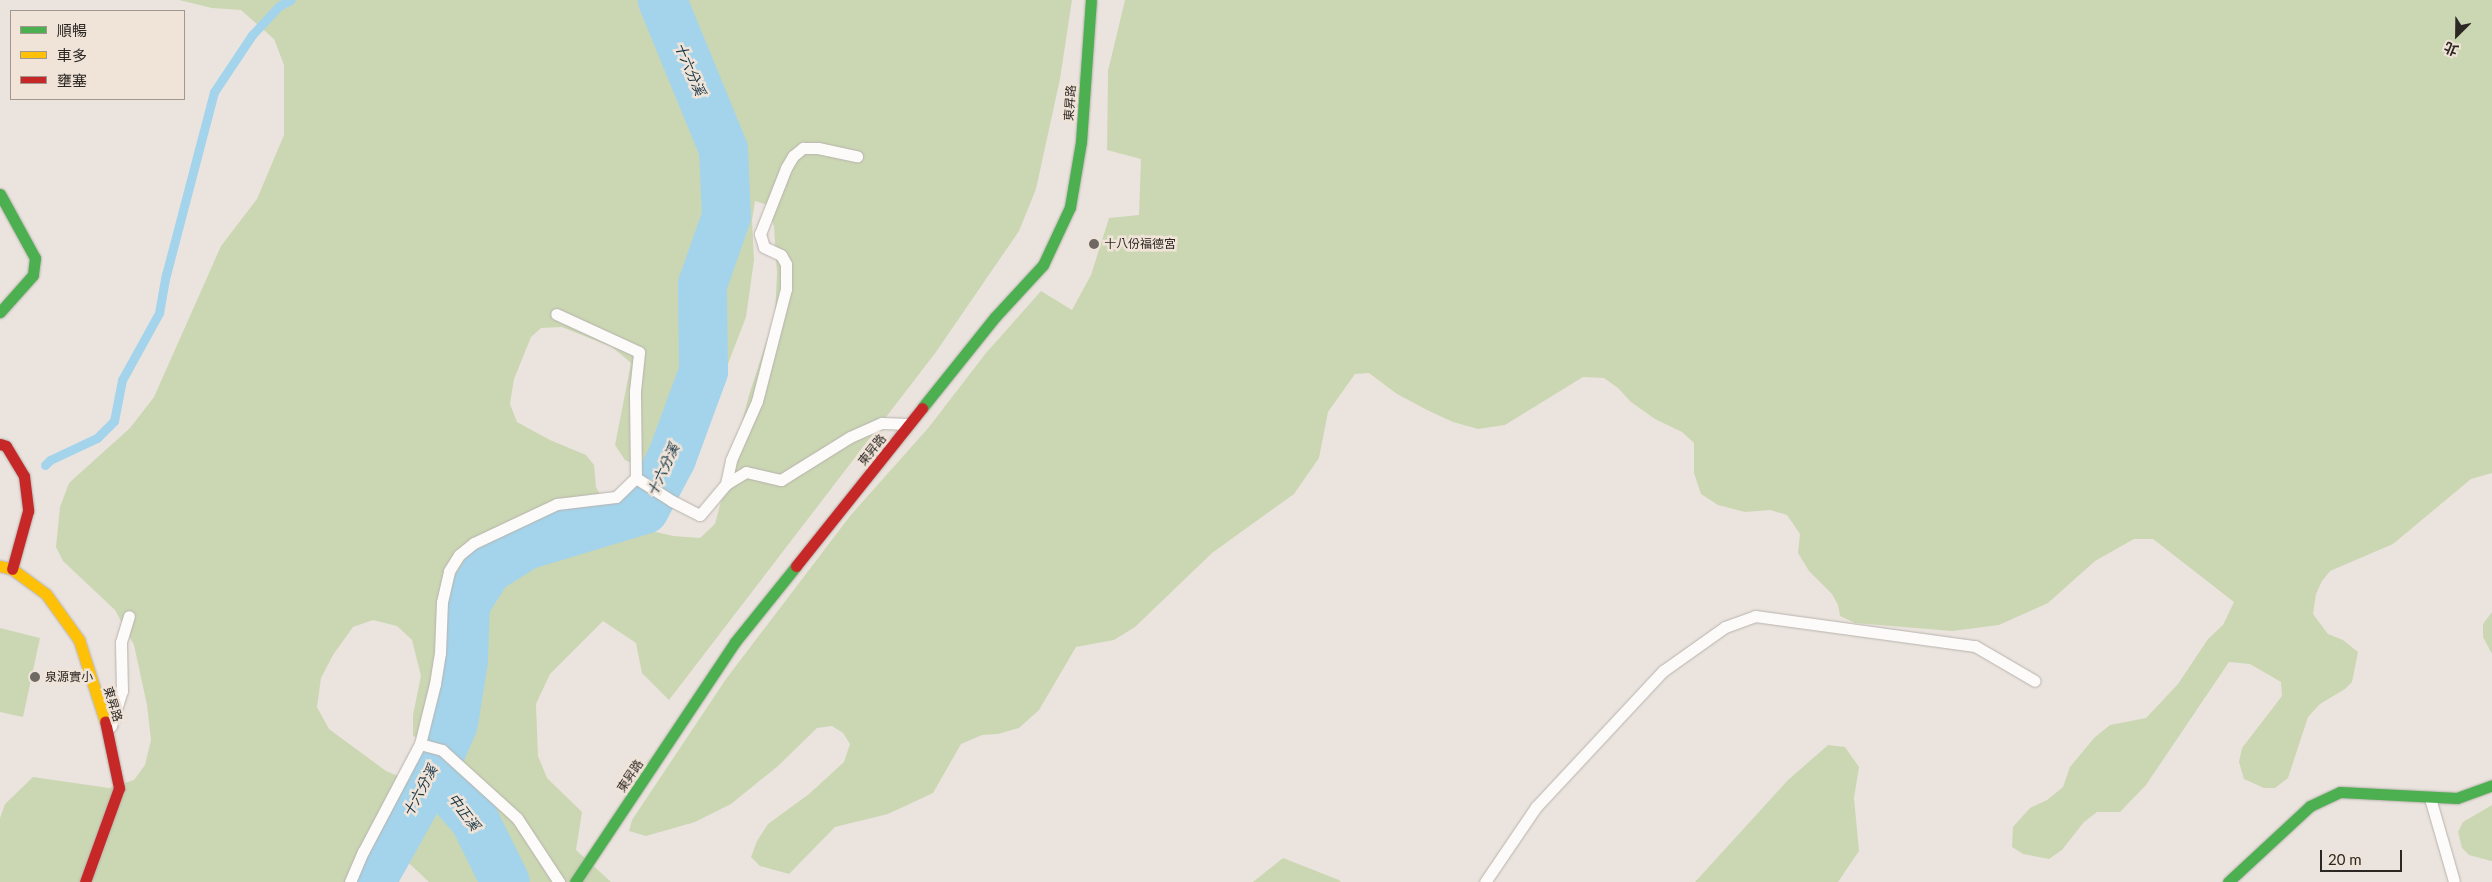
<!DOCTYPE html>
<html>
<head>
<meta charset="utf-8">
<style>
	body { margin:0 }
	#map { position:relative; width:2492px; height:882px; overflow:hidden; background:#ebe4de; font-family:Lato,"Noto Sans TC",sans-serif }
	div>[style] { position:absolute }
	.green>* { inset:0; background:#cbd7b3 }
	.stream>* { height:9px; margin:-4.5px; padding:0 4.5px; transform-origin:4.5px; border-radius:4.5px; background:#a4d4eb }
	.river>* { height:49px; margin:-24.5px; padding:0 24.5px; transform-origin:24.5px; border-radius:24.5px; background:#a4d4eb }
	.roads { filter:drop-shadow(0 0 1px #b7b2ad) drop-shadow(0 0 1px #b7b2ad) }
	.lane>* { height:11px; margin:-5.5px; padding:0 5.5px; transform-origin:5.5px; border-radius:5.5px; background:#fcfbfa }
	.fast>* { height:11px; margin:-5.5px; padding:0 5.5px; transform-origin:5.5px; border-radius:5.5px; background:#4caf50 }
	.slow>* { height:11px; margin:-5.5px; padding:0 5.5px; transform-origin:5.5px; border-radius:5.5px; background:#ffc107 }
	.jam>* { height:11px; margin:-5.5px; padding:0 5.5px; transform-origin:5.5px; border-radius:5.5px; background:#c62828 }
	.dots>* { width:14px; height:14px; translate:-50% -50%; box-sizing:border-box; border:2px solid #f0e4d9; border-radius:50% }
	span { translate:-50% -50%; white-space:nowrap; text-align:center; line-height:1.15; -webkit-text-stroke:5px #f0e4d9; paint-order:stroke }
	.street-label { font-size:12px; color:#2c2723 }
	.poi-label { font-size:12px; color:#2c2723 }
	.left { translate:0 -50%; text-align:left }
	.water-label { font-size:14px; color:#163646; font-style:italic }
	.legend { position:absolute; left:10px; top:10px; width:175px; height:90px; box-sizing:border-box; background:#f0e4d9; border:1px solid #a29890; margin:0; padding:6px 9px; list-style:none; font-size:15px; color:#2c2723 }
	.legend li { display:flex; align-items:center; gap:10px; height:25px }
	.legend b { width:25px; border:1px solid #a29890 }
	.north { position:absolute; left:2432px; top:10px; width:50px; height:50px; -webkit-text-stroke:4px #f0e4d9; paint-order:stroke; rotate:203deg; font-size:14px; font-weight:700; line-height:20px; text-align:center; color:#2c2723 }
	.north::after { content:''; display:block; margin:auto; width:18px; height:22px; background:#2c2723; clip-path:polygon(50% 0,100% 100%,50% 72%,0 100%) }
	.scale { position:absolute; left:2320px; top:850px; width:82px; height:22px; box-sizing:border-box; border:2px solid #2c2723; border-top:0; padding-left:6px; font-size:15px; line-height:18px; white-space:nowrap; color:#2c2723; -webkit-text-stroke:4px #f0e4d9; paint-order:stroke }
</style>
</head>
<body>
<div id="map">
	<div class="green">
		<div style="clip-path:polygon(evenodd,179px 0,1072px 0,1060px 79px,1036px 189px,1019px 231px,936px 352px,669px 700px,642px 673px,636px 643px,603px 621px,550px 674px,536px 704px,538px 756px,547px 778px,582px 812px,576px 850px,611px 882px,429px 882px,396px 851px,372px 882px,0 882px,0 818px,5px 804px,33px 777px,109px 788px,134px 780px,145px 765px,151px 740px,147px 705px,134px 645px,115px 610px,63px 561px,56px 547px,60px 507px,69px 483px,130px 428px,154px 397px,221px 246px,257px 199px,284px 135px,284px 65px,274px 39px,241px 10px,212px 8px,179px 0,755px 201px,768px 205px,774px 227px,777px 273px,775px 315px,749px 395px,715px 524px,700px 538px,673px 536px,656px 532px,606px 505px,596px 487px,594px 465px,586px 455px,550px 440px,517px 422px,510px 404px,514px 379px,531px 337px,541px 328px,562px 327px,612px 347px,631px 363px,615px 445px,625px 460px,651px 472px,683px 479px,695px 465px,723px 377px,746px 317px,754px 260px,752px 220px,755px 201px,179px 0,373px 620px,397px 626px,412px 640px,421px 676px,413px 715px,413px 736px,432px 744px,414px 783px,386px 771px,329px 729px,317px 707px,321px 678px,333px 655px,353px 627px,373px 620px)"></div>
		<div style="clip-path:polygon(1125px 0,2492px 0,2492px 473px,2471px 479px,2393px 544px,2330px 571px,2322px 581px,2316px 594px,2313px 614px,2328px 634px,2343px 640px,2358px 652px,2352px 682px,2345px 689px,2320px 704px,2308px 717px,2288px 778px,2275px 788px,2264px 788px,2244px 779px,2239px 762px,2242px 748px,2282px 696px,2281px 682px,2250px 664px,2229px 662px,2146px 785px,2120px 812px,2097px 812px,2084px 822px,2062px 850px,2049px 859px,2023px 854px,2012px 847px,2013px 827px,2030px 808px,2047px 800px,2063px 787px,2070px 767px,2094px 738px,2110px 725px,2146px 718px,2178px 684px,2208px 639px,2223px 625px,2234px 602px,2153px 539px,2134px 539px,2095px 561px,2048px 603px,1999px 625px,1952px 631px,1855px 623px,1840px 616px,1838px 605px,1832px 594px,1809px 571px,1798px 553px,1800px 534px,1787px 515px,1770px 510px,1745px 512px,1718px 505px,1701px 494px,1694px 473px,1694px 443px,1682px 432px,1655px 419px,1631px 402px,1618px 388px,1604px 378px,1583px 377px,1505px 425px,1478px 429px,1453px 422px,1429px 411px,1397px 394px,1369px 373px,1355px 374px,1328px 412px,1319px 458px,1294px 494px,1212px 553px,1135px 627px,1114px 640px,1076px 647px,1039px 710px,1019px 728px,998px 734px,982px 735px,961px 744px,933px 793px,888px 814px,835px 827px,789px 874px,760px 866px,751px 857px,757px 841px,768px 824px,809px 794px,844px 762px,850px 744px,843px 733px,832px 726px,817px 728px,778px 766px,731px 804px,695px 822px,646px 836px,629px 831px,632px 820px,726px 679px,850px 516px,929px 427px,986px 353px,1041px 291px,1072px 310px,1091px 275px,1109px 218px,1139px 215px,1141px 159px,1107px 150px,1108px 71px)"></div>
		<div style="clip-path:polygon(2492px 612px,2492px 654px,2483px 637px,2483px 624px)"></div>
		<div style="clip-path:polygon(0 628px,40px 638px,23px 717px,0 712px)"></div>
		<div style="clip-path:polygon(1828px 745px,1845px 747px,1859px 767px,1854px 798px,1859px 851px,1838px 882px,1695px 882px,1788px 780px)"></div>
		<div style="clip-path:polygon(2492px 805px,2492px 861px,2491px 861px,2469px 855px,2462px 848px,2458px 832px,2463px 822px)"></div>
		<div style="clip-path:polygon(1283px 858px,1339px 880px,1341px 882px,1253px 882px)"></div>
	</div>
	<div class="stream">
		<div style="left:45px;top:465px;width:7px;rotate:-45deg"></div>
		<div style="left:50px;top:460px;width:52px;rotate:-25.1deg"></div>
		<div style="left:97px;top:438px;width:24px;rotate:-45deg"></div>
		<div style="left:114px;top:421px;width:42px;rotate:-79deg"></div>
		<div style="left:122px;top:380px;width:77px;rotate:-61.1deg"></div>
		<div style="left:159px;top:313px;width:39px;rotate:-80deg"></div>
		<div style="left:166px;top:275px;width:189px;rotate:-75.3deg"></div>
		<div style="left:214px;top:92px;width:69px;rotate:-56.3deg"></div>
		<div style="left:252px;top:35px;width:40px;rotate:-47deg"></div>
		<div style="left:279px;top:6px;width:13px;rotate:-27deg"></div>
	</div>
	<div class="river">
		<div style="left:432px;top:771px;width:64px;rotate:48.8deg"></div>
		<div style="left:474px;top:819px;width:70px;rotate:63.8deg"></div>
		<div style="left:370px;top:882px;width:127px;rotate:-60.8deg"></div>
		<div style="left:432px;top:771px;width:52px;rotate:-66.4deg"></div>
		<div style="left:453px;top:723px;width:64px;rotate:-81deg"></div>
		<div style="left:463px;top:660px;width:56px;rotate:-88deg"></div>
		<div style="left:465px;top:604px;width:41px;rotate:-57.8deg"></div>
		<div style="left:487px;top:569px;width:45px;rotate:-32.3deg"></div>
		<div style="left:525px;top:545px;width:124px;rotate:-16.8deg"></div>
		<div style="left:644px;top:509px;width:58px;rotate:-62.1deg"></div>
		<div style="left:671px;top:458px;width:93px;rotate:-69.8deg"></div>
		<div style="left:703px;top:371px;width:87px;rotate:-90.7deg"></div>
		<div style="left:702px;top:284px;width:72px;rotate:-70.6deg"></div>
		<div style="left:726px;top:216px;width:67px;rotate:-92.6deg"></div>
		<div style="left:723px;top:149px;width:161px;rotate:-112.3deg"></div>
	</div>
	<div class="roads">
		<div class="lane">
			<div style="left:636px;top:478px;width:43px;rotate:32.6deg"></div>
			<div style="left:672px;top:501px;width:31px;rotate:27deg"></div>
			<div style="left:700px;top:515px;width:40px;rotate:-50deg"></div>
			<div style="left:726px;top:484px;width:23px;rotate:-31deg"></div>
			<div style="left:746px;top:472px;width:36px;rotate:13deg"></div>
			<div style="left:781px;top:480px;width:81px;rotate:-31.9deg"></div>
			<div style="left:850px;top:437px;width:35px;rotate:-24deg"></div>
			<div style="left:882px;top:423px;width:26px;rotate:2deg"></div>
			<div style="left:726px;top:484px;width:25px;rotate:-78deg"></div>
			<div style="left:731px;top:460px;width:64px;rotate:-66.2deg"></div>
			<div style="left:757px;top:401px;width:116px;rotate:-75.5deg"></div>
			<div style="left:786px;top:289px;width:25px;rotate:-90deg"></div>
			<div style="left:786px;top:264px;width:10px;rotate:-119deg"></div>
			<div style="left:781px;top:255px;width:19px;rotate:-155deg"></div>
			<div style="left:764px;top:247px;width:14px;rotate:-107deg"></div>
			<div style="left:760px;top:234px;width:71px;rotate:-68.5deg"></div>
			<div style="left:786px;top:168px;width:14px;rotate:-60deg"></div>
			<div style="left:793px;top:156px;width:13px;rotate:-39deg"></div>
			<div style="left:803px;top:148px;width:15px"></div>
			<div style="left:818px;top:148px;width:40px;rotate:12deg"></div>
			<div style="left:111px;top:726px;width:37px;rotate:-73deg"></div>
			<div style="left:122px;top:691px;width:49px;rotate:-91.2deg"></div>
			<div style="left:121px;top:642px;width:27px;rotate:-73deg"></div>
			<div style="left:420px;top:744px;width:23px;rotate:15deg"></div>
			<div style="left:442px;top:750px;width:101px;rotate:42.2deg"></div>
			<div style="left:517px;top:818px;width:77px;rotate:56.7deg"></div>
			<div style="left:2430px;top:798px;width:86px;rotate:73.9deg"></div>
			<div style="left:350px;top:882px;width:33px;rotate:-67deg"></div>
			<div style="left:363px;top:852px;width:122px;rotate:-62.2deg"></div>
			<div style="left:420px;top:744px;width:62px;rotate:-76deg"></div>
			<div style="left:435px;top:684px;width:31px;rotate:-81deg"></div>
			<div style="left:440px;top:653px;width:51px;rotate:-87.8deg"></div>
			<div style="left:442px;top:602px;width:32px;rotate:-77deg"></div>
			<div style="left:449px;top:571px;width:19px;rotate:-58deg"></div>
			<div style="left:459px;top:555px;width:19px;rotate:-39deg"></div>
			<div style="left:474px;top:543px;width:92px;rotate:-25.2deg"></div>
			<div style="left:557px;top:504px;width:59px;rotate:-6.8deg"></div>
			<div style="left:616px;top:497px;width:28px;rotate:-44deg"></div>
			<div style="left:636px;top:478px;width:87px;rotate:-90.7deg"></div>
			<div style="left:635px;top:391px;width:39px;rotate:-84deg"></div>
			<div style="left:639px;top:352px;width:91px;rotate:-155.4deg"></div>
			<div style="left:1485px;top:882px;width:91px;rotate:-55.8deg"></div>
			<div style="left:1536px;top:807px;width:186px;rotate:-47deg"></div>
			<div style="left:1663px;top:671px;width:76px;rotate:-35.4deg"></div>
			<div style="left:1725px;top:627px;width:32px;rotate:-20deg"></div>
			<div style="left:1755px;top:616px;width:222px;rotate:7.8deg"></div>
			<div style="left:1975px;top:646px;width:69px;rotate:30.3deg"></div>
		</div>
		<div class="fast">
			<div style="left:0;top:194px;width:73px;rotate:61.3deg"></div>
			<div style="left:35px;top:258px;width:17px;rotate:97deg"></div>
			<div style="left:33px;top:275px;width:50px;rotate:131.7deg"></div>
			<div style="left:922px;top:408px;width:117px;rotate:-51.3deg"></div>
			<div style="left:995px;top:317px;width:71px;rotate:-47.3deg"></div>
			<div style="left:1043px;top:265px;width:64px;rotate:-65deg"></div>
			<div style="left:1070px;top:207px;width:66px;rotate:-80.4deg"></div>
			<div style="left:1081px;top:142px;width:142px;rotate:-86deg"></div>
			<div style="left:575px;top:882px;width:288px;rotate:-56.3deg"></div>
			<div style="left:735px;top:642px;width:97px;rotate:-51.2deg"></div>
			<div style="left:2228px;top:882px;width:112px;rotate:-42.8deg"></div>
			<div style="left:2310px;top:806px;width:33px;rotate:-25deg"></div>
			<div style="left:2340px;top:792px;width:117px;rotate:2.9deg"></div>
			<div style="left:2457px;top:798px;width:37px;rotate:-20deg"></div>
		</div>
		<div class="slow">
			<div style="left:0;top:566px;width:12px;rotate:14deg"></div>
			<div style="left:12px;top:569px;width:42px;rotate:36.3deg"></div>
			<div style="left:46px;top:594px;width:57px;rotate:54.3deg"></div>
			<div style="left:79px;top:640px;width:85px;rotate:72.2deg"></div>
		</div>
		<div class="jam">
			<div style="left:0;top:444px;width:6px;rotate:18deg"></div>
			<div style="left:6px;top:446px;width:35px;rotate:59deg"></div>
			<div style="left:24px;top:476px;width:35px;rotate:83deg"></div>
			<div style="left:28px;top:511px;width:60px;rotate:105.4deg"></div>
			<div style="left:796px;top:566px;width:202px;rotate:-51.4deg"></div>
			<div style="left:85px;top:882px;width:100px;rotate:-70.1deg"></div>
			<div style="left:119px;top:788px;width:68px;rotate:-101.8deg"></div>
		</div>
	</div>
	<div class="dots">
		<div style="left:1094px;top:244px;background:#6f6964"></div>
		<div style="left:35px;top:677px;background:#6f6964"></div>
	</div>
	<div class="street-label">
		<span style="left:1070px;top:103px;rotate:-86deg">東昇路</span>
		<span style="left:872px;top:450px;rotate:-51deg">東昇路</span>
		<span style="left:113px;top:704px;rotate:73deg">東昇路</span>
		<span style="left:630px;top:776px;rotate:-56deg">東昇路</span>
	</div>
	<div class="poi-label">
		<span class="left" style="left:1104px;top:244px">十八份福德宮</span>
		<span class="left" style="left:45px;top:677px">泉源實小</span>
	</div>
	<div class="water-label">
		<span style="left:690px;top:69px;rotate:67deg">十六分溪</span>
		<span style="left:663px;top:470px;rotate:-65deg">十六分溪</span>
		<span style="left:420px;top:791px;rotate:-62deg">十六分溪</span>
		<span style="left:464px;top:812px;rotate:53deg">中正溪</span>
	</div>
	<ul class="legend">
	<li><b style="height:6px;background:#4caf50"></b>順暢</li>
	<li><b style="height:6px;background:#ffc107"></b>車多</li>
	<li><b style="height:6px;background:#c62828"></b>壅塞</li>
	</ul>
	<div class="north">北</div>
	<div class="scale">20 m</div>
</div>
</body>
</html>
